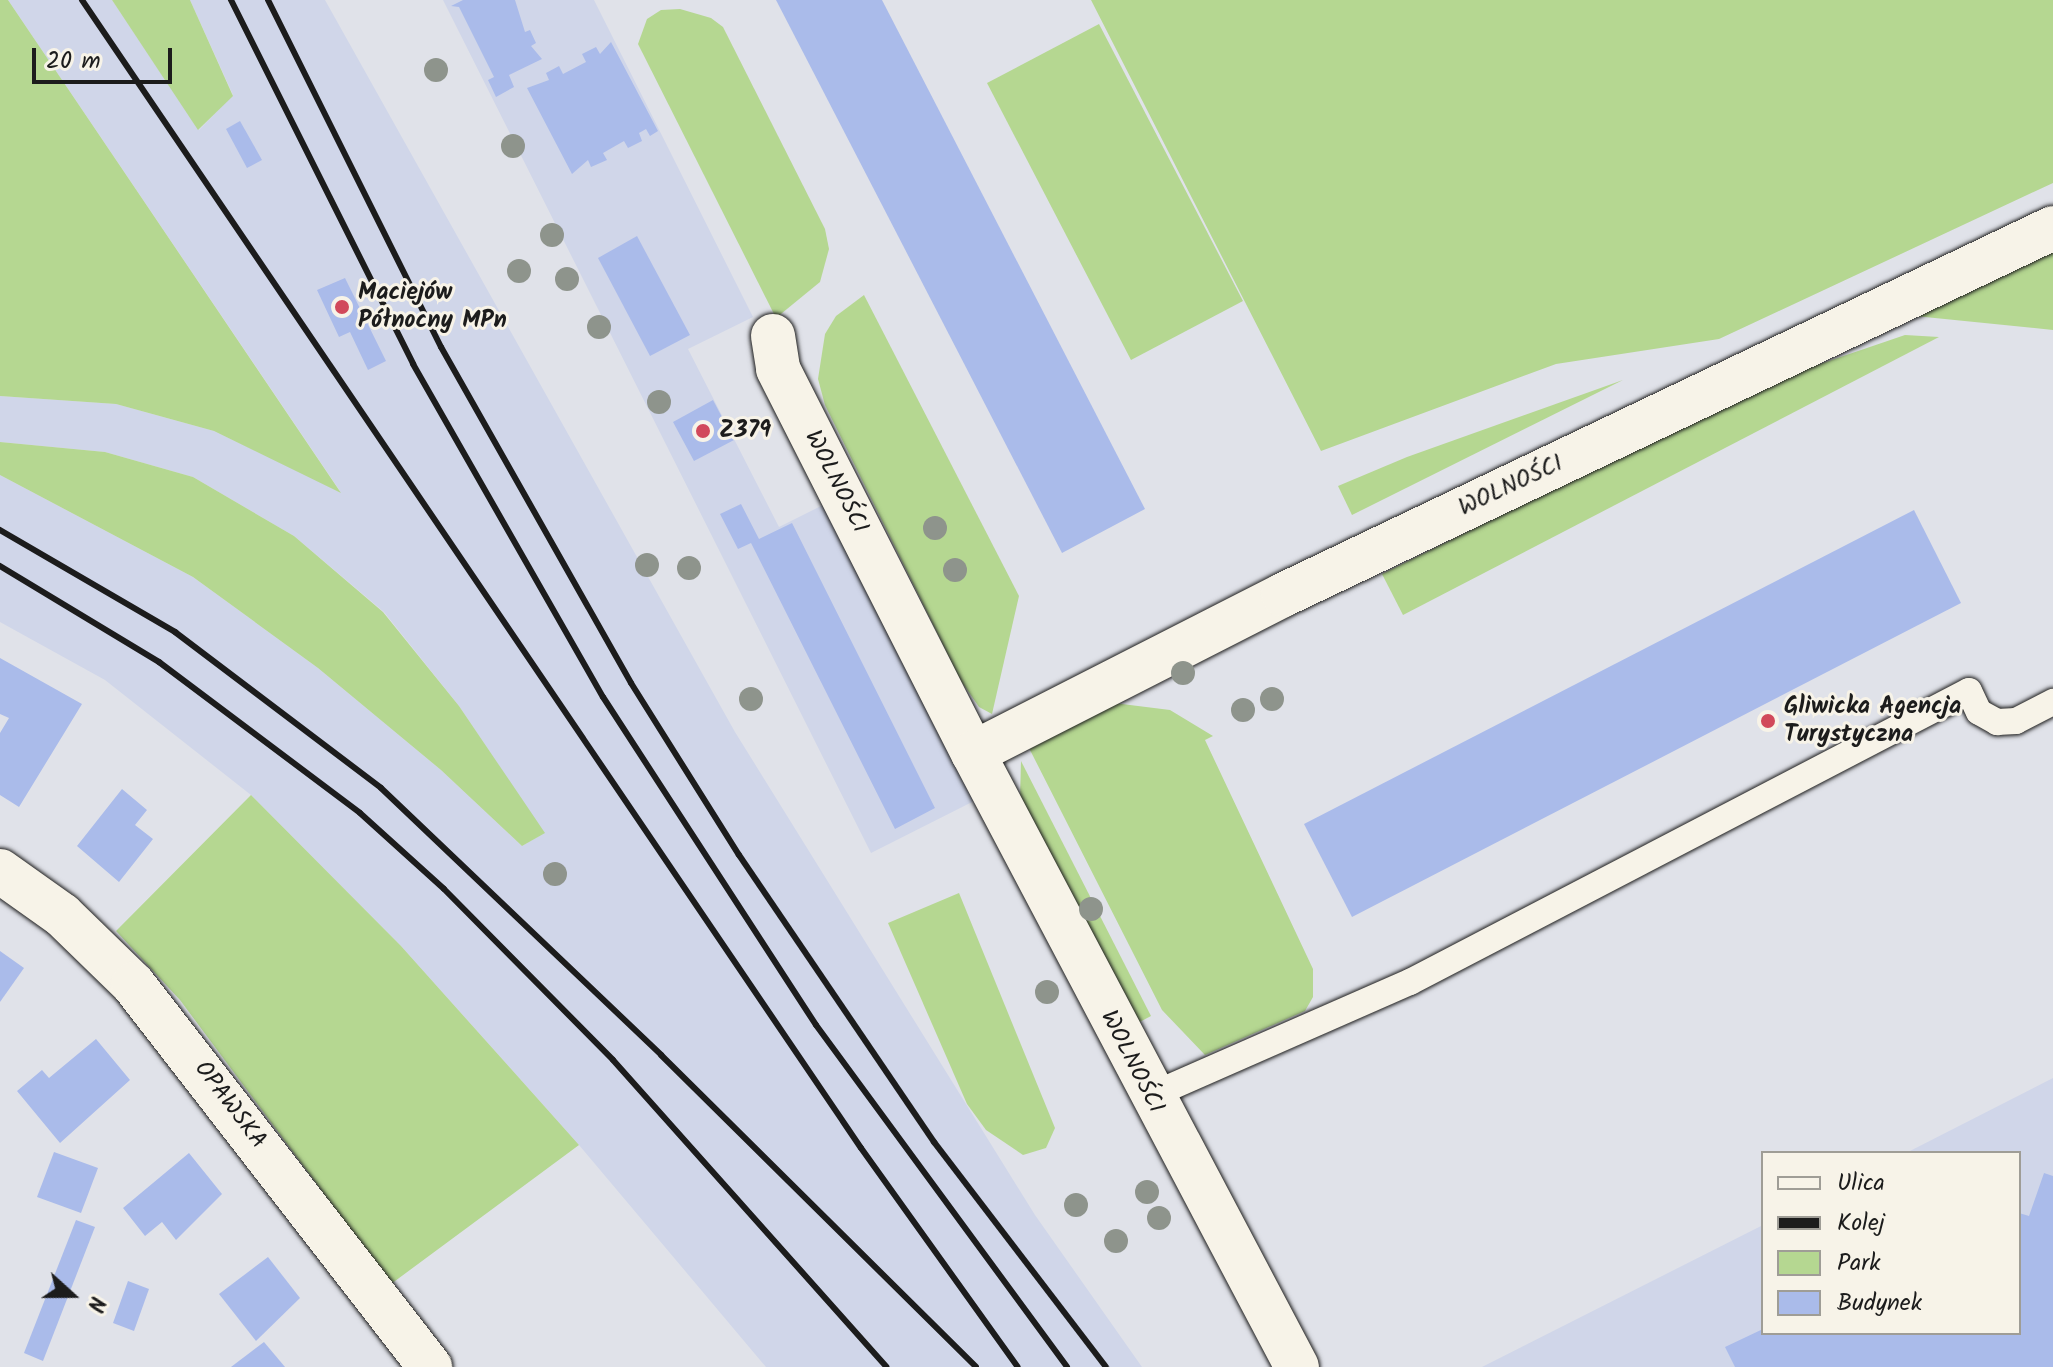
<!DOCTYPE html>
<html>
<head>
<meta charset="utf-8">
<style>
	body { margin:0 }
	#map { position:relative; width:2053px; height:1367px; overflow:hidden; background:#e0e2e9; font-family:Kalam,sans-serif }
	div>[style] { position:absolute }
	.built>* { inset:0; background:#d0d6e9 }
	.green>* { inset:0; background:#b5d791 }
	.building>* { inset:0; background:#aabbea }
	.roads { filter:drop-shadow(0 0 2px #1c1c1c) drop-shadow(0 0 2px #1c1c1c) }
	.lane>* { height:26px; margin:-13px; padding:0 13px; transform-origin:13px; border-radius:13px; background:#f7f3e8 }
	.street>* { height:44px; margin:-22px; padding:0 22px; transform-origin:22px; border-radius:22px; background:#f7f3e8 }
	.rail>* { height:6px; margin:-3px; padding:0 3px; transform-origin:3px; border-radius:3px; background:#1c1c1c }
	.trees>* { width:24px; height:24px; margin:-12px; border-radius:50%; background:#8e948c }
	.dots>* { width:22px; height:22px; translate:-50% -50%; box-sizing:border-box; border:4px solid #f7f3e8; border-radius:50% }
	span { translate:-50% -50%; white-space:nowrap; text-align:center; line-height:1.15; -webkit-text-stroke:6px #f7f3e8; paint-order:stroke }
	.poi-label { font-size:24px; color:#1c1c1c; font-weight:700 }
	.left { translate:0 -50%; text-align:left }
	.street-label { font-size:24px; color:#1c1c1c }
	.legend { position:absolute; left:1761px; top:1151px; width:260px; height:184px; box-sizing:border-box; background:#f7f3e8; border:2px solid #9f9d96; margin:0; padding:10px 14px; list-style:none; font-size:24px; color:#1c1c1c }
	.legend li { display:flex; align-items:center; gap:16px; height:40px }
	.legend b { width:40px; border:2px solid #9f9d96 }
	.north { position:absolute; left:32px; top:1255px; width:80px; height:80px; -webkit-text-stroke:6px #f7f3e8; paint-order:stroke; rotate:111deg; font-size:22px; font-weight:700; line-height:32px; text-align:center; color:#1c1c1c }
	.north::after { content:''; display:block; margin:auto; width:28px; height:36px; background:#1c1c1c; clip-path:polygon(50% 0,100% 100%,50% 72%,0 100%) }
	.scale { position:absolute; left:32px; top:48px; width:140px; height:36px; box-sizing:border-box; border:4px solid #1c1c1c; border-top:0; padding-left:10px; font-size:24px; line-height:28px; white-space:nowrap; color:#1c1c1c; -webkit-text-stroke:6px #f7f3e8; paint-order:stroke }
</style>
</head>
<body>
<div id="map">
	<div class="built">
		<div style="clip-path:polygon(8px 0,112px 0,199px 130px,233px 95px,190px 0,325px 0,735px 732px,1035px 1215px,1142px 1367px,766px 1367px,579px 1145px,401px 946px,251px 795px,105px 680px,0 622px,0 475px,193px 577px,318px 668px,441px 770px,522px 846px,544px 833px,459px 706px,384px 612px,294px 536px,193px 477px,105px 452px,0 442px,0 396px,116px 404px,214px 431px,340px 491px)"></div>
		<div style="clip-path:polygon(443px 0,594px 0,753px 317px,688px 349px,779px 527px,831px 501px,980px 798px,871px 853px)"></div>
		<div style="clip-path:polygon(2053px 1078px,2053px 1367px,1482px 1367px,1763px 1225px,1763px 1333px,2019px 1333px,2019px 1153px,1906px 1153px)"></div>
	</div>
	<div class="green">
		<div style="clip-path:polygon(0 0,8px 0,341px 493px,214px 431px,116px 404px,0 396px)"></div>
		<div style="clip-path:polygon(112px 0,190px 0,233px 96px,198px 130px)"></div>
		<div style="clip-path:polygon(1091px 0,2053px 0,2053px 183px,1719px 339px,1556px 364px,1321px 451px)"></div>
		<div style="clip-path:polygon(680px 9px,711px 18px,723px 27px,825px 229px,829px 249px,820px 282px,776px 318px,638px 44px,647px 19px,661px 10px)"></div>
		<div style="clip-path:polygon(1099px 24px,1243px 301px,1131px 360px,987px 83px)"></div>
		<div style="clip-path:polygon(2053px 249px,2053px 330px,1915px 316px)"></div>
		<div style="clip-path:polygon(864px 295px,1019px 596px,992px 714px,979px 707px,961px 681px,825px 405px,818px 379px,825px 334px,836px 316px)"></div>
		<div style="clip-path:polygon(1905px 335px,1939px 337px,1403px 615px,1382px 574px,1779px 378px)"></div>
		<div style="clip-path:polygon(1623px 380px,1352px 515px,1338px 486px,1407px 457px)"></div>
		<div style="clip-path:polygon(0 442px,105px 452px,193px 477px,294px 536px,383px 612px,459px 706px,545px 833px,522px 846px,441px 770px,318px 668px,193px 577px,0 475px)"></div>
		<div style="clip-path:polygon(1114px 703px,1170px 710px,1213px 736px,1205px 740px,1313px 969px,1313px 997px,1305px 1011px,1205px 1055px,1162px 1010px,1029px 748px)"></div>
		<div style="clip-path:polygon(1021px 761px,1151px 1016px,1134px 1025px,1020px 800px)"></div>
		<div style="clip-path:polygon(251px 795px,401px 946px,579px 1145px,391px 1284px,180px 1000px,116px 931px)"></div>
		<div style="clip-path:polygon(959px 893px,1055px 1128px,1046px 1148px,1023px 1155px,986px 1130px,967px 1104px,888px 923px)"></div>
	</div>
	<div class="building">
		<div style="clip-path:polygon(463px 0,515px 0,525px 32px,530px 30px,536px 43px,531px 46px,542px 59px,509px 75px,514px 87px,496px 97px,488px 80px,494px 77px,459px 7px,451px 6px)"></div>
		<div style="clip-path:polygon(776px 0,882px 0,1145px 509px,1062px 553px)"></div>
		<div style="clip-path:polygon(611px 42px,658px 131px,650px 136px,646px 129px,639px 133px,642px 141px,628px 148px,624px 141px,603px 153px,607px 160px,591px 167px,588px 160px,572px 174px,527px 88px,549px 80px,546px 73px,559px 66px,563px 74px,586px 62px,582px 54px,596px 47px,600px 54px)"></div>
		<div style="clip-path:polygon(240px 121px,262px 160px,247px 168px,226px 129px)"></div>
		<div style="clip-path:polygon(637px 236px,690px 335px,650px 356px,598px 258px)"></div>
		<div style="clip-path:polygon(345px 278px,386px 361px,368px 370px,350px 332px,339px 337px,317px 290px)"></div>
		<div style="clip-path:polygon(713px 400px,734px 440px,694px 461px,673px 422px)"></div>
		<div style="clip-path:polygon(741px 504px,759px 539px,792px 523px,935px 808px,895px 829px,751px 543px,738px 549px,720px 514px)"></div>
		<div style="clip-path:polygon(1914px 510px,1961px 603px,1352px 917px,1304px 824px)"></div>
		<div style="clip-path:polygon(0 658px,82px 704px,19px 807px,0 795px,0 733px,9px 718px,0 714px)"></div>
		<div style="clip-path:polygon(122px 789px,147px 810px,135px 825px,153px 839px,119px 882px,77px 846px)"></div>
		<div style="clip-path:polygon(0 951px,24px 968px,0 1002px)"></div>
		<div style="clip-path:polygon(96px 1039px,130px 1080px,60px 1143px,17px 1091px,42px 1070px,49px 1078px)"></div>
		<div style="clip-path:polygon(54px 1152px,98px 1168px,81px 1213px,37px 1197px)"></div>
		<div style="clip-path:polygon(189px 1153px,222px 1194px,176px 1240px,162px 1222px,145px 1236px,123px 1208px)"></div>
		<div style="clip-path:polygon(2044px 1173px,2053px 1176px,2053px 1367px,1735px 1367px,1725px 1347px,1763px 1329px,1763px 1333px,2019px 1333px,2019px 1213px,2029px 1216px)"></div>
		<div style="clip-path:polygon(76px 1220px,95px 1227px,43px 1361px,24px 1353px)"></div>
		<div style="clip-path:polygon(268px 1257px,300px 1298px,256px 1341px,219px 1294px)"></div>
		<div style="clip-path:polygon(128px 1281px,149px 1289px,134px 1331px,113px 1323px)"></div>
		<div style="clip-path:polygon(264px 1342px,285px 1367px,231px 1367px)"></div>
	</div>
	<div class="roads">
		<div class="lane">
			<div style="left:1150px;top:1096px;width:284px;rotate:-23.7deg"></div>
			<div style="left:1410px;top:982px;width:630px;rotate:-27.5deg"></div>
			<div style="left:1969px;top:691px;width:23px;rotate:65deg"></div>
			<div style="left:1979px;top:712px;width:21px;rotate:29deg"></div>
			<div style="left:1997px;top:722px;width:19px;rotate:-3deg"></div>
			<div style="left:2016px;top:721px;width:42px;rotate:-27.2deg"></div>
		</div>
		<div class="street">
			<div style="left:773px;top:336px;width:33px;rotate:81deg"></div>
			<div style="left:778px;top:369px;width:431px;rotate:63.1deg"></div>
			<div style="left:973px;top:753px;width:694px;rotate:62.18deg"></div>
			<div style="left:973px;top:753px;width:348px;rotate:-27deg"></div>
			<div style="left:1283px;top:595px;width:853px;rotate:-25.48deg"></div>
			<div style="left:0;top:871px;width:76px;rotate:35.4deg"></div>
			<div style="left:62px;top:915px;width:99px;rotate:44.2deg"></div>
			<div style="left:133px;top:984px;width:485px;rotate:52.2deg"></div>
		</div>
	</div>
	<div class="rail">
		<div style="left:82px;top:0;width:1387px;rotate:55.84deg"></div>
		<div style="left:861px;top:1148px;width:269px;rotate:54.4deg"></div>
		<div style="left:231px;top:0;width:407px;rotate:63.4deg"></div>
		<div style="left:413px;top:364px;width:383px;rotate:60.3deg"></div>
		<div style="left:603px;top:697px;width:391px;rotate:57deg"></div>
		<div style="left:816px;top:1025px;width:424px;rotate:53.7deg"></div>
		<div style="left:268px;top:0;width:388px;rotate:63.5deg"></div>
		<div style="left:441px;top:347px;width:386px;rotate:60.5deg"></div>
		<div style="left:631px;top:683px;width:203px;rotate:57.9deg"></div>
		<div style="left:739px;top:855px;width:347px;rotate:55.8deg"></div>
		<div style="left:934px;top:1142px;width:283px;rotate:52.6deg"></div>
		<div style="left:0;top:530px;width:203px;rotate:30.2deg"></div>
		<div style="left:175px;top:632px;width:258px;rotate:37.1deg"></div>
		<div style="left:381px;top:788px;width:387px;rotate:43.6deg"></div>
		<div style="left:661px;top:1055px;width:443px;rotate:44.7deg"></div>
		<div style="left:0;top:566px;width:186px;rotate:31.1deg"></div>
		<div style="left:159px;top:662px;width:251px;rotate:36.9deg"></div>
		<div style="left:360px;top:813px;width:113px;rotate:42.1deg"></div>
		<div style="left:444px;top:889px;width:240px;rotate:45.3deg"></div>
		<div style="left:613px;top:1060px;width:411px;rotate:48.3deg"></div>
	</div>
	<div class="trees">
		<div style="left:436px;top:70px"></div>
		<div style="left:513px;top:146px"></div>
		<div style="left:552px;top:235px"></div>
		<div style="left:519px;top:271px"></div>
		<div style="left:567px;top:279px"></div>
		<div style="left:599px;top:327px"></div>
		<div style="left:659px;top:402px"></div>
		<div style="left:935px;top:528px"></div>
		<div style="left:647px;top:565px"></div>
		<div style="left:689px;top:568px"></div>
		<div style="left:955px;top:570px"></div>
		<div style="left:1183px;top:673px"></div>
		<div style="left:751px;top:699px"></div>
		<div style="left:1272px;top:699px"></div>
		<div style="left:1243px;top:710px"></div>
		<div style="left:555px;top:874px"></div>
		<div style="left:1091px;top:909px"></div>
		<div style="left:1047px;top:992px"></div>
		<div style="left:1147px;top:1192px"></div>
		<div style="left:1076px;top:1205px"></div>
		<div style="left:1159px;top:1218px"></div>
		<div style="left:1116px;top:1241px"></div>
	</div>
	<div class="dots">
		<div style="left:342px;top:307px;background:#d1495b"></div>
		<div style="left:703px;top:431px;background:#d1495b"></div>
		<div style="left:1768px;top:721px;background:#d1495b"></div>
	</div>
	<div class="poi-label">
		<span class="left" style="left:358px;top:307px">Maciejów<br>Północny MPn</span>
		<span class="left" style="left:719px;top:431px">Z379</span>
		<span class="left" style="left:1784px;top:721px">Gliwicka Agencja<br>Turystyczna</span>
	</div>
	<div class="street-label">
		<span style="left:836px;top:482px;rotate:63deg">WOLNOŚCI</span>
		<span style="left:1511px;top:486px;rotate:-25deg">WOLNOŚCI</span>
		<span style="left:1132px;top:1062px;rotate:63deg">WOLNOŚCI</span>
		<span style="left:230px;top:1105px;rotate:53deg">OPAWSKA</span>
	</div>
	<ul class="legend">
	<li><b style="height:10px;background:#f7f3e8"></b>Ulica</li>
	<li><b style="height:10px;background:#1c1c1c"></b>Kolej</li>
	<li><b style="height:22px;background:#b5d791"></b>Park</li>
	<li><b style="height:22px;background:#aabbea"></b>Budynek</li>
	</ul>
	<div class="north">N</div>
	<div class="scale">20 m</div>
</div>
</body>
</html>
